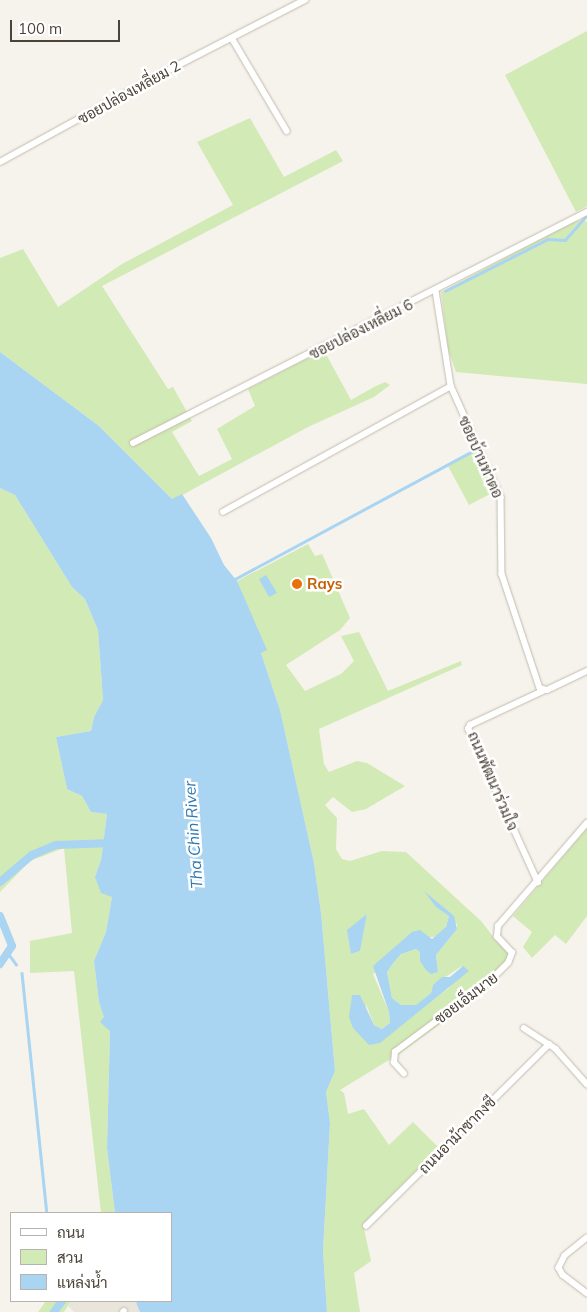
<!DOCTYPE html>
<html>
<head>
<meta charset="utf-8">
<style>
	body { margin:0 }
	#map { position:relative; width:587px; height:1312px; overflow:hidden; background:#f6f3ec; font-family:Mulish,Sarabun,sans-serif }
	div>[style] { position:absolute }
	.residential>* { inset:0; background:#eae5da }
	.green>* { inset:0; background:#d2eab5 }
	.water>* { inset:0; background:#a9d4f2 }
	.stream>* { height:2.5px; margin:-1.25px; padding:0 1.25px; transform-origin:1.25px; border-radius:1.25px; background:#a9d4f2 }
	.canal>* { height:8px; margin:-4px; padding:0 4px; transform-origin:4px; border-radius:4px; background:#a9d4f2 }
	.roads { filter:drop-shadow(0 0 1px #c2bbae) drop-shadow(0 0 1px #c2bbae) }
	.minor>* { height:5.5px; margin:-2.75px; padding:0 2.75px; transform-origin:2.75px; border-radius:2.75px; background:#fff }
	.dots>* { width:14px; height:14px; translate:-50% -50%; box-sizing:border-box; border:2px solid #fff; border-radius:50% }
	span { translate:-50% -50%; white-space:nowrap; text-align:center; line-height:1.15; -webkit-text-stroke:5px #fff; paint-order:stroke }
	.street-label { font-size:15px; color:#4b4439 }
	.food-label { font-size:15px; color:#c56008; font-weight:700 }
	.left { translate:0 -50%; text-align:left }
	.water-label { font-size:16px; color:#2e7ab2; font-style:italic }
	.legend { position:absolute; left:10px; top:1212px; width:162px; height:90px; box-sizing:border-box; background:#fff; border:1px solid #b7b4b0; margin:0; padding:6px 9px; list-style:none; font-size:15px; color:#4b4439 }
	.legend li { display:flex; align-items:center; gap:10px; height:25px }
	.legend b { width:25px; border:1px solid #b7b4b0 }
	.scale { position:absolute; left:10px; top:20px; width:110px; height:22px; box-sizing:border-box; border:2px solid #4b4439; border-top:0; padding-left:6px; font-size:15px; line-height:18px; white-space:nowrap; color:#4b4439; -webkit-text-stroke:4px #fff; paint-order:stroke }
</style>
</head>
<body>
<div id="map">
	<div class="residential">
		<div style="clip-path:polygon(71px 1301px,136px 1301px,140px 1312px,74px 1312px,68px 1306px)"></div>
	</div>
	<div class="green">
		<div style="clip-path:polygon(587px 31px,587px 206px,576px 212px,505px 75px)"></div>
		<div style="clip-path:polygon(250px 118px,284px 177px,336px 150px,343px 161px,102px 286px,168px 389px,173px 387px,192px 421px,172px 432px,199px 476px,232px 459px,217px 429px,255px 406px,248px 389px,316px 354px,321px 352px,327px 356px,351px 400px,374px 387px,385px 382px,390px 385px,374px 397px,308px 427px,173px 500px,99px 426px,0 352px,0 258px,23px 249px,58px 307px,122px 264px,233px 205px,197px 142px)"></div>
		<div style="clip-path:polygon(584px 220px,587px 222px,587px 384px,456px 372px,448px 349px,441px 292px,572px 222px)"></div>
		<div style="clip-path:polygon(477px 450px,496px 491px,469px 505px,448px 466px)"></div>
		<div style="clip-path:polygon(0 488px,15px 495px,72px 587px,85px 599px,98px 630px,103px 700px,94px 717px,91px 731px,56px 737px,67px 789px,82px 796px,91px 812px,107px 814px,101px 860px,95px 877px,112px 897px,106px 932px,94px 961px,99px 1002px,110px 1031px,107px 1148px,115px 1213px,101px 1213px,74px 971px,30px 973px,30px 941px,72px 933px,64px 848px,30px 861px,0 892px)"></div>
		<div style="clip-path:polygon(evenodd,308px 544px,315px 556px,322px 554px,324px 558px,350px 618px,340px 630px,286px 665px,305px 691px,341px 674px,354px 661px,341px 636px,359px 632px,388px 691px,461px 661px,462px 665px,319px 729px,324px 764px,329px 772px,357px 761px,367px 763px,405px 786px,366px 809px,352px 812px,333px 797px,325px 805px,337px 818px,336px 849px,342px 859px,350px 861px,382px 851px,406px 852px,482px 922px,497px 942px,516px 953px,483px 992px,402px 1052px,340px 1090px,344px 1093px,348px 1114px,364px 1109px,389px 1145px,413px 1122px,439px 1148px,363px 1224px,371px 1261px,354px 1273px,360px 1312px,327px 1312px,323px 1251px,330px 1123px,326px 1092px,335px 1071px,321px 913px,314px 863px,280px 710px,237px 581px,308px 544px,425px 892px,457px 924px,457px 929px,436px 955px,438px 972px,420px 961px,420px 952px,416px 949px,401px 954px,394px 962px,387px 972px,392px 998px,401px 1005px,416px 1005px,431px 993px,433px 985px,462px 966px,449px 988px,369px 1045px,366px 1004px,374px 1025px,382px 1029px,390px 1023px,389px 1012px,373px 974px,425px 938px,438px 936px,446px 927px,449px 916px,436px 906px,425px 892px,308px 544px,367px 914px,360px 951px,351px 954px,350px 938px,357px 923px,367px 914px)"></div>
		<div style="clip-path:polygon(587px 828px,587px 916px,566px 944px,555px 935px,532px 958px,523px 947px,532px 932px,513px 916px)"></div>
		<div style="clip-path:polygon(46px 1301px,71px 1301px,64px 1312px,38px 1312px)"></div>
	</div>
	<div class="water">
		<div style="clip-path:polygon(0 352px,99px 426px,172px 499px,182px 494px,211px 538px,224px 565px,237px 581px,267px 650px,261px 653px,280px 710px,314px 863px,321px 913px,335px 1071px,326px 1092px,330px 1123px,323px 1251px,327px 1312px,140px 1312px,137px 1305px,136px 1301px,171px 1301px,171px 1213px,115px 1213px,107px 1148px,110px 1031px,100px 1022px,104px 1017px,99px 1002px,94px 961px,106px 932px,112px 897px,101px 893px,95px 877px,101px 860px,107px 814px,91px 812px,82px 796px,67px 789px,56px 737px,91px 731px,94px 717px,103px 700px,98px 630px,85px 599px,72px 587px,15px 495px,0 488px)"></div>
		<div style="clip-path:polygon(266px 575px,277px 593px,269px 597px,259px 579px)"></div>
		<div style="clip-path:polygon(424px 891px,454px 916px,457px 929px,436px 955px,438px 972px,431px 974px,426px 970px,420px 961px,420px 952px,416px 949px,401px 954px,394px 962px,387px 972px,392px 998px,401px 1005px,416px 1005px,431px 993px,433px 985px,442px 977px,450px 977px,463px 966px,469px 971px,380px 1043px,369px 1045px,353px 1028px,349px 1017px,352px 995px,360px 995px,374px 1025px,382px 1029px,390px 1023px,389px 1012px,373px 966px,412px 932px,420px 930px,432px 939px,446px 927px,449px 916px,436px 907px)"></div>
		<div style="clip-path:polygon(367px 914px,360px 951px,351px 954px,347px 930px)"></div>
	</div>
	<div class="stream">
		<div style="left:445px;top:291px;width:115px;rotate:-26.8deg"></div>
		<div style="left:548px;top:239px;width:17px;rotate:3deg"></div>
		<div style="left:565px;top:240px;width:33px;rotate:-49deg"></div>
		<div style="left:233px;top:580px;width:274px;rotate:-28.3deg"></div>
		<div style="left:8px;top:953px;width:14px;rotate:54deg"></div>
		<div style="left:22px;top:973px;width:241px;rotate:84.1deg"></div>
	</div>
	<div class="canal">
		<div style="left:0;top:882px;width:42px;rotate:-40.2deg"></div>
		<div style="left:32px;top:855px;width:26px;rotate:-23deg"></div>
		<div style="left:56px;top:845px;width:58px;rotate:-2deg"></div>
		<div style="left:0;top:916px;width:32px;rotate:68deg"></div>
		<div style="left:12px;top:946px;width:22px;rotate:124deg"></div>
		<div style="left:54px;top:1312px;width:14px;rotate:-54deg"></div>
	</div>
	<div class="roads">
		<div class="minor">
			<div style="left:232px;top:38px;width:108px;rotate:59.4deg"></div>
			<div style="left:0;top:162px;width:177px;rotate:-28.7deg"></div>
			<div style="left:155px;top:77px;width:169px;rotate:-27.2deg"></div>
			<div style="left:436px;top:291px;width:96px;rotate:81deg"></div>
			<div style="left:451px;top:386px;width:122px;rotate:65.8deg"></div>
			<div style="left:501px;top:497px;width:77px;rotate:89.3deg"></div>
			<div style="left:502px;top:574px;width:120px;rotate:71.6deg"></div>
			<div style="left:540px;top:688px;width:7px;rotate:16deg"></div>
			<div style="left:547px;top:690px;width:44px;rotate:-25.4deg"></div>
			<div style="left:133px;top:443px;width:509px;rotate:-26.97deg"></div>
			<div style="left:223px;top:512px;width:260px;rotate:-28.9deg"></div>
			<div style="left:538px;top:883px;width:169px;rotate:-114.4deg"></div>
			<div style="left:468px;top:729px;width:4px;rotate:-63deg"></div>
			<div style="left:470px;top:725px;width:81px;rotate:-25deg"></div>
			<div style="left:524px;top:1028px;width:38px;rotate:33deg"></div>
			<div style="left:556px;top:1049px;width:47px;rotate:48.5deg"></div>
			<div style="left:404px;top:1074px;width:15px;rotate:-132deg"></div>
			<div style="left:394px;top:1063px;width:11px;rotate:-85deg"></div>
			<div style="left:395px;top:1052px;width:117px;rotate:-36.7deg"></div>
			<div style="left:489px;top:982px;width:27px;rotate:-45deg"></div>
			<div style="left:508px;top:963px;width:11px;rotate:-68deg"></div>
			<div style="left:512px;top:953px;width:22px;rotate:-133deg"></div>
			<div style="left:497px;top:937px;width:11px;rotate:-85deg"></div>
			<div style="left:498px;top:926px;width:136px;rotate:-49.2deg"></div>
			<div style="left:366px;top:1226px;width:258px;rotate:-44.8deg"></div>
			<div style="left:587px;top:1238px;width:28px;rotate:141deg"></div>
			<div style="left:565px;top:1256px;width:13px;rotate:117deg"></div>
			<div style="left:559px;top:1268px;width:8px;rotate:60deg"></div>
			<div style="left:563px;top:1275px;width:30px;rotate:37deg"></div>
			<div style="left:123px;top:1312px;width:1px;rotate:-45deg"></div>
		</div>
	</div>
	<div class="dots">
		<div style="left:297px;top:584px;background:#e8710a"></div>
	</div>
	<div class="street-label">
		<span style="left:129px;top:92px;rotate:-29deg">ซอยปล่องเหลี่ยม 2</span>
		<span style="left:361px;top:329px;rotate:-27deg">ซอยปล่องเหลี่ยม 6</span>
		<span style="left:481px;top:457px;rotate:66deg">ซอยบ้านท่าตอ</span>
		<span style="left:493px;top:781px;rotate:67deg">ถนนพัฒนาร่วมใจ</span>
		<span style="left:466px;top:998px;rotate:-37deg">ซอยเอ็มนาย</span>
		<span style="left:457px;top:1135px;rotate:-45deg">ถนนอาม้าซากงซี</span>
	</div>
	<div class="food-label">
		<span class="left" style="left:307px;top:584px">Rays</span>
	</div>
	<div class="water-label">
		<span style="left:193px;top:835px;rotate:-94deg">Tha Chin River</span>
	</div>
	<ul class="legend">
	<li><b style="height:6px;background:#fff"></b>ถนน</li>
	<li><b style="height:14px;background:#d2eab5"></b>สวน</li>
	<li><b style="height:14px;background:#a9d4f2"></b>แหล่งน้ำ</li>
	</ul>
	<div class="scale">100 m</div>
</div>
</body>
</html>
